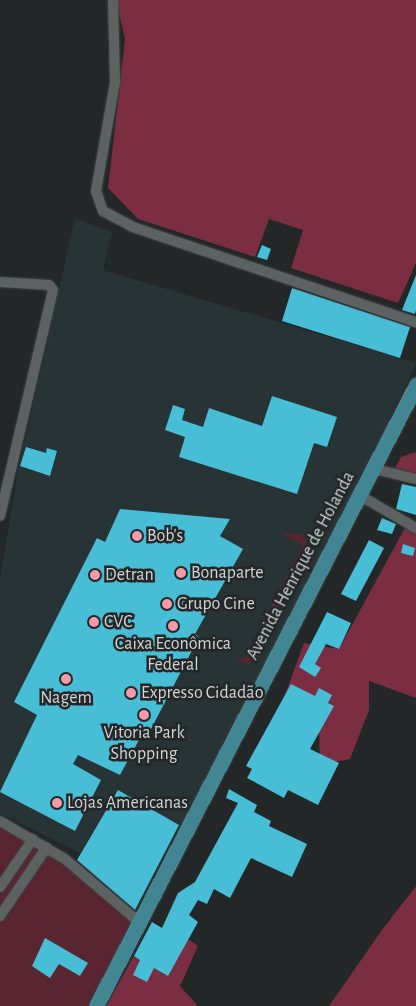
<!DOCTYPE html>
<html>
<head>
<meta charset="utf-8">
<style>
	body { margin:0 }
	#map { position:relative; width:416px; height:1006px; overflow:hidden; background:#232728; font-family:"Alegreya Sans",sans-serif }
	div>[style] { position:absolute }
	.built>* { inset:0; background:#283336 }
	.green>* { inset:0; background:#582531 }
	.forest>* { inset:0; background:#7b2e41 }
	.building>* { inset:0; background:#48bdd6 }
	.roads { filter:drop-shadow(0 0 1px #404344) drop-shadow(0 0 1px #404344) }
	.street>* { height:10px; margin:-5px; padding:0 5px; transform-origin:5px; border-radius:5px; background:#5c6162 }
	.primary>* { height:15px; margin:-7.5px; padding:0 7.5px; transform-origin:7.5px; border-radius:7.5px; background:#428694 }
	.dots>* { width:14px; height:14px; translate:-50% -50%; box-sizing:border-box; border:2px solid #232728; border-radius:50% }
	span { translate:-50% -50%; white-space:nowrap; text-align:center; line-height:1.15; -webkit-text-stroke:5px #232728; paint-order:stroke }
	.poi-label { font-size:18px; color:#d2d5d5 }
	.left { translate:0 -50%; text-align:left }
	.street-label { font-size:18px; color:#d2d5d5 }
</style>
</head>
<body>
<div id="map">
	<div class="built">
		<div style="clip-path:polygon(75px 218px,112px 232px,103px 270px,416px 363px,342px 520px,181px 827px,118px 790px,80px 853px,0 813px,0 579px,18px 472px)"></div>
	</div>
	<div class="green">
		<div style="clip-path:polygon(280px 533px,302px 534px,309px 548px,248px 665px,236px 658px,245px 658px,303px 545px)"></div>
		<div style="clip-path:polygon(0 820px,53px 850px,136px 923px,90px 1006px,0 1006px)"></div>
	</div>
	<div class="forest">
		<div style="clip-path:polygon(116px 0,416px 0,416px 263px,398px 303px,291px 268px,303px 230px,269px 219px,255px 257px,138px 219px,108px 188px,125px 39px)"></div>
		<div style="clip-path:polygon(416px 452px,416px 473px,395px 468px,401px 457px)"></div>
		<div style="clip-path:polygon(407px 524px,416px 528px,416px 698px,369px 681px,369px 710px,350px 759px,320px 765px,319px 729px,280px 708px,304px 643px,339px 649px)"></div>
		<div style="clip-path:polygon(416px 886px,416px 1006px,329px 1006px,382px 930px)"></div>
		<div style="clip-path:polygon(188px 939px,198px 946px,180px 986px,198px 1006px,106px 1006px,134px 956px,168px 975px)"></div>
	</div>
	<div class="building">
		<div style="clip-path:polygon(262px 245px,271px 249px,267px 260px,257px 257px)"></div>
		<div style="clip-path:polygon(416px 275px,416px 310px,415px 314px,402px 310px)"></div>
		<div style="clip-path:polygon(292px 288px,410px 327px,400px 358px,282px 321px)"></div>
		<div style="clip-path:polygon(272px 396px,337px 417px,327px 447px,314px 443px,297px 494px,179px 457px,185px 437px,165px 430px,173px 405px,185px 409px,182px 420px,203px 427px,209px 408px,262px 426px)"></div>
		<div style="clip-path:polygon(26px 447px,46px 453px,47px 448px,57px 451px,50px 476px,20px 466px)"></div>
		<div style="clip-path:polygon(402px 484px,416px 487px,416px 515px,396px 509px)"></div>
		<div style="clip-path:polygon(120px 509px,230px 519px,220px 536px,243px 549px,195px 634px,199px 637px,151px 729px,146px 727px,120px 775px,78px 755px,73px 764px,101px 780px,75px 831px,0 792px,37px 715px,14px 702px,97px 538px,105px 542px)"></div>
		<div style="clip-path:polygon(382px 518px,396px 524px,392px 534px,377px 530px)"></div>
		<div style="clip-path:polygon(369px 540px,384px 548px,356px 601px,341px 594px)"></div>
		<div style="clip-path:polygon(403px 544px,415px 548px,413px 556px,401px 553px)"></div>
		<div style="clip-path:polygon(327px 612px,351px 623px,339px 649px,326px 644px,315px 664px,321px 668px,315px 677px,299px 667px)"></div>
		<div style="clip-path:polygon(291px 684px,315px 696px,319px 688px,332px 695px,328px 703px,334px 706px,310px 749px,339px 763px,318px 805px,288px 790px,284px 798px,247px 778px,252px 769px,246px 766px)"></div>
		<div style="clip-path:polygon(229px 789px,257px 805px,254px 812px,271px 821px,269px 826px,307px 844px,292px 877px,251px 858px,230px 898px,214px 889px,207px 904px,198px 900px,189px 915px,198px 922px,168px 976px,154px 968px,147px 982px,133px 975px,140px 960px,134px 956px,152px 922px,162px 928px,178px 893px,195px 882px,238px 803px,226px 798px)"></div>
		<div style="clip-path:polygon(118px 790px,179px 825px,135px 910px,77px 860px)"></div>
		<div style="clip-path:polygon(45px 938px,88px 963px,80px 976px,59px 964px,50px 978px,32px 966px)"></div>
	</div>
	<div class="roads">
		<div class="street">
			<div style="left:113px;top:0;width:82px;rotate:88.6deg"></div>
			<div style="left:115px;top:82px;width:111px;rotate:99.9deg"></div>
			<div style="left:96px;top:191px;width:21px;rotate:71deg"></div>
			<div style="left:103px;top:211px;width:34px;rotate:28deg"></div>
			<div style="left:133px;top:227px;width:299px;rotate:18.6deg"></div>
			<div style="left:0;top:282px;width:49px;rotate:3.5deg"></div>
			<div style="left:49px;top:285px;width:6px;rotate:51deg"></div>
			<div style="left:53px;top:290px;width:232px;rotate:103.2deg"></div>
			<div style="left:374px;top:469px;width:43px;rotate:13.4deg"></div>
			<div style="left:359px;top:495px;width:66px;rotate:30.1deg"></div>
			<div style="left:0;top:821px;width:75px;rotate:30.3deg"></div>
			<div style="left:65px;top:859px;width:97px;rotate:40.4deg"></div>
			<div style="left:0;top:887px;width:58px;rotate:-55.5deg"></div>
			<div style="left:0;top:916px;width:83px;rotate:-55.7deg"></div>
		</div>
		<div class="primary">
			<div style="left:96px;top:1006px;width:699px;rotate:-62.74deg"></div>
		</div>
	</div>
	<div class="dots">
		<div style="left:137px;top:536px;background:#f39aab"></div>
		<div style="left:181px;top:573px;background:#f39aab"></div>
		<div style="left:95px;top:575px;background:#f39aab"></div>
		<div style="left:167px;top:604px;background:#f39aab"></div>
		<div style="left:94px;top:622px;background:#f39aab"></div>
		<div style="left:173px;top:626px;background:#f39aab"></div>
		<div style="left:66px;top:679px;background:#f39aab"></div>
		<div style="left:131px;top:693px;background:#f39aab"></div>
		<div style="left:144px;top:715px;background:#f39aab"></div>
		<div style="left:57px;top:803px;background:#f39aab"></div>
	</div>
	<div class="poi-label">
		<span class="left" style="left:147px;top:536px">Bob's</span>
		<span class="left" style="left:191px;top:573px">Bonaparte</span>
		<span class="left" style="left:105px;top:575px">Detran</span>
		<span class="left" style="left:177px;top:604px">Grupo Cine</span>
		<span class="left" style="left:104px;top:622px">CVC</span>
		<span style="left:173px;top:655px">Caixa Econômica<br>Federal</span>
		<span class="left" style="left:141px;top:693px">Expresso Cidadão</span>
		<span style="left:66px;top:698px">Nagem</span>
		<span style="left:144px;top:744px">Vitoria Park<br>Shopping</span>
		<span class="left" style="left:67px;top:803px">Lojas Americanas</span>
	</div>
	<div class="street-label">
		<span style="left:301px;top:566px;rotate:-62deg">Avenida Henrique de Holanda</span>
	</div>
</div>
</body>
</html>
